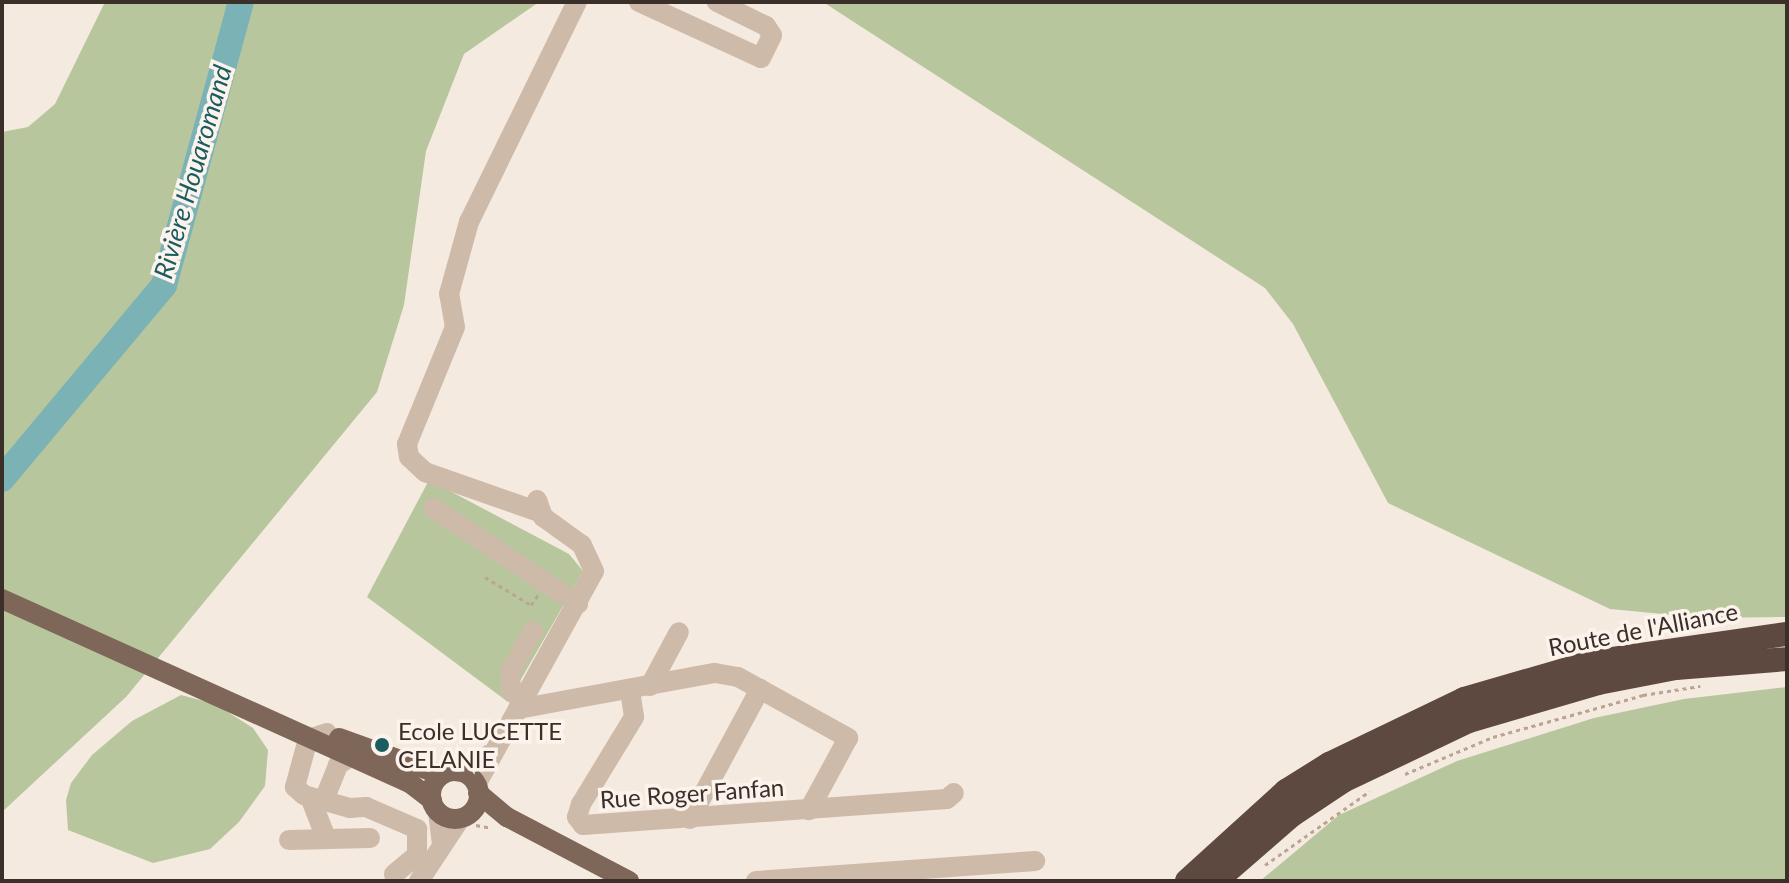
<!DOCTYPE html>
<html>
<head>
<meta charset="utf-8">
<style>
	body { margin:0 }
	#map { position:relative; width:1789px; height:883px; overflow:hidden; background:#f5eadf; font-family:Lato,sans-serif }
	div>[style] { position:absolute }
	.green>* { inset:0; background:#b8c69d }
	.river>* { height:26px; margin:-13px; padding:0 13px; transform-origin:13px; border-radius:13px; background:#7bb2b5 }
	.path>* { height:3px; margin-top:-1.5px; transform-origin:0; background:repeating-linear-gradient(90deg,#bba493 0 4px,transparent 0 8px) }
	.minor>* { height:20px; margin:-10px; padding:0 10px; transform-origin:10px; border-radius:10px; background:#cebaa9 }
	.major>* { height:20px; margin:-10px; padding:0 10px; transform-origin:10px; border-radius:10px; background:#7e6659 }
	.major>.ring { margin:-10px; padding:0; box-sizing:content-box; background:none; border:20px solid #7e6659; border-radius:50% }
	.highway>* { height:24px; margin:-12px; padding:0 12px; transform-origin:12px; border-radius:12px; background:#5d4940 }
	.dots>* { width:22px; height:22px; translate:-50% -50%; box-sizing:border-box; border:4px solid #fcf4ec; border-radius:50% }
	span { translate:-50% -50%; white-space:nowrap; text-align:center; line-height:1.15; -webkit-text-stroke:7px #fcf4ec; paint-order:stroke }
	.street-label { font-size:24px; color:#3b2f29 }
	.poi-label { font-size:24px; color:#3b2f29 }
	.left { translate:0 -50%; text-align:left }
	.water-label { font-size:26px; color:#1b5c61; font-style:italic }
	.frame { position:absolute; inset:0; border:4px solid #3b2f29; pointer-events:none }
</style>
</head>
<body>
<div id="map">
	<div class="green">
		<div style="clip-path:polygon(105px 2px,539px 2px,464px 54px,426px 151px,404px 305px,377px 392px,126px 697px,2px 812px,2px 132px,28px 127px,55px 104px)"></div>
		<div style="clip-path:polygon(823px 2px,1787px 2px,1787px 617px,1705px 618px,1610px 609px,1388px 503px,1293px 324px,1265px 288px)"></div>
		<div style="clip-path:polygon(429px 480px,569px 554px,583px 571px,508px 702px,367px 597px)"></div>
		<div style="clip-path:polygon(1787px 687px,1787px 881px,1260px 881px,1339px 815px,1457px 761px,1594px 718px,1684px 699px)"></div>
		<div style="clip-path:polygon(181px 695px,215px 704px,253px 728px,268px 750px,265px 786px,239px 822px,210px 849px,153px 863px,68px 830px,66px 800px,71px 783px,92px 755px,132px 721px)"></div>
	</div>
	<div class="river">
		<div style="left:2px;top:479px;width:253px;rotate:-50.1deg"></div>
		<div style="left:164px;top:285px;width:293px;rotate:-74.8deg"></div>
	</div>
	<div class="path">
		<div style="left:485px;top:577px;width:54px;rotate:31.3deg"></div>
		<div style="left:531px;top:605px;width:12px;rotate:-55deg"></div>
		<div style="left:1405px;top:774px;width:95px;rotate:-22.8deg"></div>
		<div style="left:1493px;top:737px;width:156px;rotate:-15.6deg"></div>
		<div style="left:1643px;top:695px;width:58px;rotate:-9deg"></div>
		<div style="left:476px;top:825px;width:16px;rotate:11deg"></div>
		<div style="left:1265px;top:865px;width:128px;rotate:-35.2deg"></div>
	</div>
	<div class="minor">
		<div style="left:639px;top:2px;width:134px;rotate:24.7deg"></div>
		<div style="left:761px;top:58px;width:25px;rotate:-64deg"></div>
		<div style="left:772px;top:35px;width:11px;rotate:-124deg"></div>
		<div style="left:766px;top:26px;width:55px;rotate:-153.9deg"></div>
		<div style="left:433px;top:508px;width:174px;rotate:33.5deg"></div>
		<div style="left:539px;top:512px;width:121px;rotate:-160.7deg"></div>
		<div style="left:425px;top:472px;width:22px;rotate:-137deg"></div>
		<div style="left:409px;top:457px;width:13px;rotate:-99deg"></div>
		<div style="left:407px;top:444px;width:126px;rotate:-67.7deg"></div>
		<div style="left:455px;top:327px;width:34px;rotate:-100deg"></div>
		<div style="left:449px;top:294px;width:75px;rotate:-74.5deg"></div>
		<div style="left:469px;top:222px;width:245px;rotate:-63.9deg"></div>
		<div style="left:650px;top:686px;width:61px;rotate:-61.8deg"></div>
		<div style="left:630px;top:691px;width:26px;rotate:81deg"></div>
		<div style="left:634px;top:717px;width:102px;rotate:121.3deg"></div>
		<div style="left:581px;top:804px;width:14px;rotate:107deg"></div>
		<div style="left:577px;top:817px;width:10px;rotate:53deg"></div>
		<div style="left:583px;top:825px;width:365px;rotate:-4.1deg"></div>
		<div style="left:947px;top:799px;width:9px;rotate:-41deg"></div>
		<div style="left:522px;top:701px;width:16px;rotate:-135deg"></div>
		<div style="left:511px;top:690px;width:18px;rotate:-93deg"></div>
		<div style="left:510px;top:672px;width:47px;rotate:-60.7deg"></div>
		<div style="left:518px;top:709px;width:200px;rotate:-10.4deg"></div>
		<div style="left:715px;top:673px;width:23px;rotate:10deg"></div>
		<div style="left:738px;top:677px;width:126px;rotate:29deg"></div>
		<div style="left:848px;top:738px;width:82px;rotate:118.4deg"></div>
		<div style="left:327px;top:733px;width:20px;rotate:162deg"></div>
		<div style="left:308px;top:739px;width:50px;rotate:105.2deg"></div>
		<div style="left:295px;top:787px;width:12px;rotate:42deg"></div>
		<div style="left:304px;top:795px;width:48px;rotate:15.8deg"></div>
		<div style="left:350px;top:808px;width:16px;rotate:-4deg"></div>
		<div style="left:366px;top:807px;width:56px;rotate:23.3deg"></div>
		<div style="left:417px;top:829px;width:26px;rotate:90deg"></div>
		<div style="left:417px;top:855px;width:30px;rotate:140deg"></div>
		<div style="left:458px;top:772px;width:37px;rotate:-29deg"></div>
		<div style="left:476px;top:785px;width:244px;rotate:-61.1deg"></div>
		<div style="left:594px;top:571px;width:29px;rotate:-115deg"></div>
		<div style="left:582px;top:545px;width:48px;rotate:-144.3deg"></div>
		<div style="left:543px;top:517px;width:18px;rotate:-109deg"></div>
		<div style="left:310px;top:797px;width:44px;rotate:68.7deg"></div>
		<div style="left:324px;top:800px;width:38px;rotate:-68deg"></div>
		<div style="left:338px;top:765px;width:14px;rotate:-34deg"></div>
		<div style="left:438px;top:812px;width:33px;rotate:83deg"></div>
		<div style="left:690px;top:819px;width:148px;rotate:-61.7deg"></div>
		<div style="left:289px;top:840px;width:81px;rotate:-1.4deg"></div>
		<div style="left:419px;top:881px;width:74px;rotate:-56.5deg"></div>
		<div style="left:756px;top:881px;width:280px;rotate:-4.1deg"></div>
	</div>
	<div class="major">
		<div style="left:2px;top:599px;width:448px;rotate:24.3deg"></div>
		<div style="left:410px;top:783px;width:28px;rotate:38deg"></div>
		<div style="left:339px;top:738px;width:109px;rotate:19.8deg"></div>
		<div class="ring" style="left:431px;top:771px;width:28px;height:28px"></div>
		<div style="left:478px;top:793px;width:38px;rotate:40deg"></div>
		<div style="left:507px;top:817px;width:138px;rotate:27.7deg"></div>
	</div>
	<div class="highway">
		<div style="left:1187px;top:881px;width:134px;rotate:-42.3deg"></div>
		<div style="left:1286px;top:791px;width:51px;rotate:-32.1deg"></div>
		<div style="left:1329px;top:764px;width:150px;rotate:-25.7deg"></div>
		<div style="left:1464px;top:699px;width:133px;rotate:-16.1deg"></div>
		<div style="left:1592px;top:662px;width:197px;rotate:-8.2deg"></div>
		<div style="left:1216px;top:881px;width:101px;rotate:-41deg"></div>
		<div style="left:1292px;top:815px;width:61px;rotate:-33.7deg"></div>
		<div style="left:1343px;top:781px;width:140px;rotate:-25.5deg"></div>
		<div style="left:1469px;top:721px;width:134px;rotate:-16.4deg"></div>
		<div style="left:1598px;top:683px;width:79px;rotate:-10.9deg"></div>
		<div style="left:1676px;top:668px;width:111px;rotate:-4.6deg"></div>
	</div>
	<div class="dots">
		<div style="left:382px;top:745px;background:#1b5c61"></div>
	</div>
	<div class="street-label">
		<span style="left:1643px;top:629px;rotate:-11deg">Route de l'Alliance</span>
		<span style="left:692px;top:793px;rotate:-4deg">Rue Roger Fanfan</span>
	</div>
	<div class="poi-label">
		<span class="left" style="left:398px;top:745px">Ecole LUCETTE<br>CELANIE</span>
	</div>
	<div class="water-label">
		<span style="left:193px;top:172px;rotate:-74deg">Rivière Houaromand</span>
	</div>
	<div class="frame"></div>
</div>
</body>
</html>
